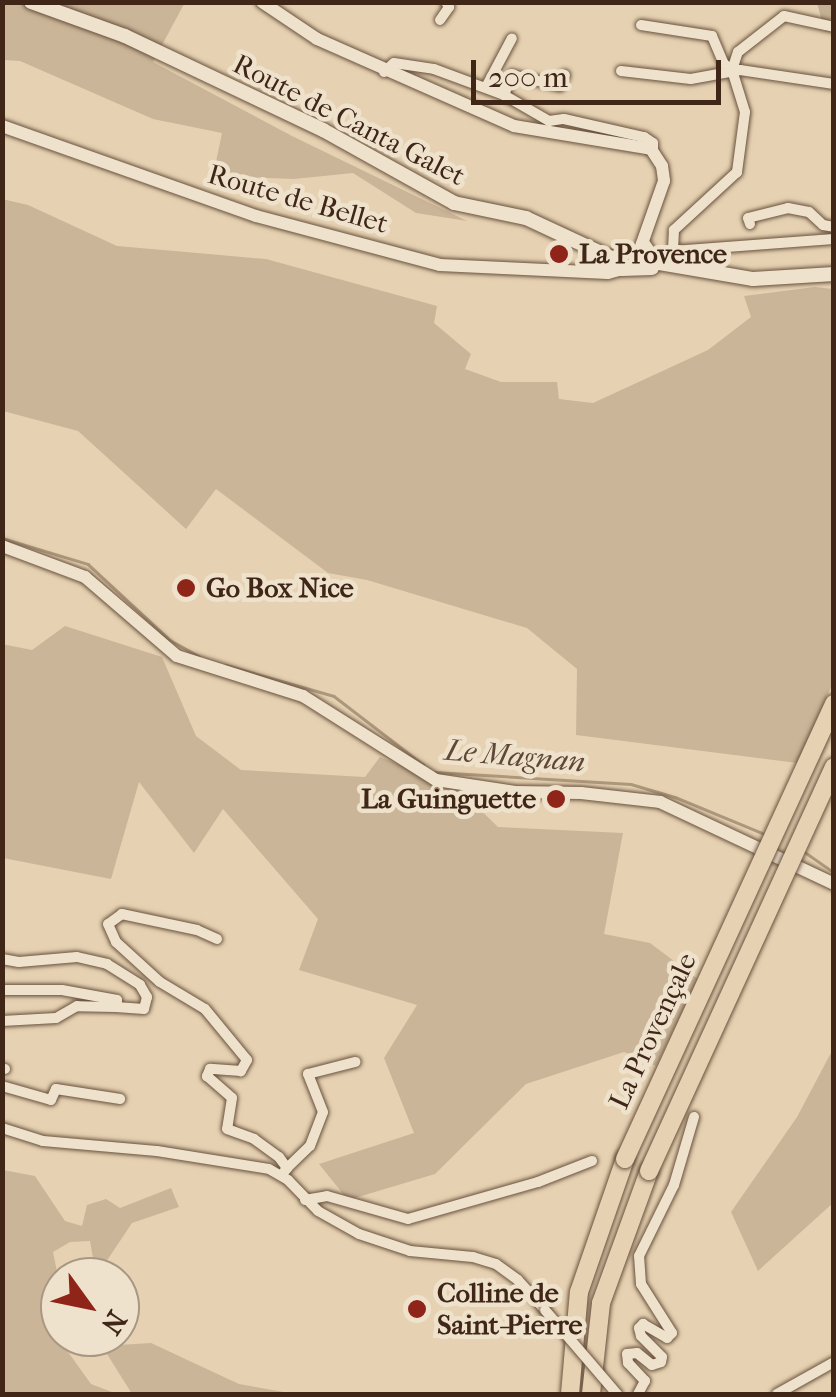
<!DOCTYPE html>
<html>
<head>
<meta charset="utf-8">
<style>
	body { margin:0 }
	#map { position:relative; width:836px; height:1397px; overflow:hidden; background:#e6d2b2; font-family:"IM FELL French Canon",serif }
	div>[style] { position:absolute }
	.green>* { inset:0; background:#cab598 }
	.stream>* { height:2.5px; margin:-1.25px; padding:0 1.25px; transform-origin:1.25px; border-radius:1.25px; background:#ad987d }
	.motorway-tunnel>* { height:18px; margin-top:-9px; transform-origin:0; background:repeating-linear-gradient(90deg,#c5b093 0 18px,transparent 0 27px) }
	.roads { filter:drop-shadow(0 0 2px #69513e) drop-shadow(0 0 2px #69513e) }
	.minor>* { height:10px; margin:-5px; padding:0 5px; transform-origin:5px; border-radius:5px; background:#efe2cd }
	.tertiary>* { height:12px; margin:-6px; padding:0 6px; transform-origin:6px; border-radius:6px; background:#efe2cd }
	.secondary>* { height:14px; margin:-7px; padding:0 7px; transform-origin:7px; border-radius:7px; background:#efe2cd }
	.motorway>* { height:18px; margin:-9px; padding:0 9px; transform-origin:9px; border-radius:9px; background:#e6d2b2 }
	.bridges { filter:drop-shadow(0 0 2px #69513e) drop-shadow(0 0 2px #69513e) }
	.minor-bridge>* { height:10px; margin:-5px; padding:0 5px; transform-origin:5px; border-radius:5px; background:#efe2cd }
	.motorway-bridge>* { height:18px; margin:-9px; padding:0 9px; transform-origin:9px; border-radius:9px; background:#e6d2b2 }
	.dots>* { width:28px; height:28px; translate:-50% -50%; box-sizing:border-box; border:5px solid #efe2cd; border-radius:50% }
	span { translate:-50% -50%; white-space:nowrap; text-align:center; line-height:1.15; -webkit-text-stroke:9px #efe2cd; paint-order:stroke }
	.street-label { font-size:28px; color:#3f2617 }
	.poi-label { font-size:28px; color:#3f2617; font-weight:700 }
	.left { translate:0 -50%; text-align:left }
	.right { translate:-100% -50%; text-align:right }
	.water-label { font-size:30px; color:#604836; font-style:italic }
	.frame { position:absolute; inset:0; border:5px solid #3f2617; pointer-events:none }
	.north { position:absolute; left:40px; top:1257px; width:100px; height:100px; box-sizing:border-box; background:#efe2cd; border:2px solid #a99784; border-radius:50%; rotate:123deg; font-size:28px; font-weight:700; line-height:40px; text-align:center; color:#3f2617 }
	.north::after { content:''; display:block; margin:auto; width:35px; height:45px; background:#8f2418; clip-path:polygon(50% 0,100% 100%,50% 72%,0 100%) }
	.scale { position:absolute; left:471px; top:60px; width:250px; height:45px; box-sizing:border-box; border:5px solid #3f2617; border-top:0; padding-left:12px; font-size:30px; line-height:35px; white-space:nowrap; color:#3f2617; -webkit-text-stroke:8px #efe2cd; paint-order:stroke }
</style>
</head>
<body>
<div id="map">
	<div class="green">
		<div style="clip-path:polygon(2px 3px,184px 4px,153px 62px,292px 136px,467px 221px,416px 213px,353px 173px,294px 179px,213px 176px,222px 133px,153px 119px,20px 61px,3px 60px)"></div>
		<div style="clip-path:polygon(2px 199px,28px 205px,117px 246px,266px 259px,437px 306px,434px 323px,471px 354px,465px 369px,501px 382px,557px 382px,559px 399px,593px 403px,708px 350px,751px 317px,744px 296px,815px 287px,833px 289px,833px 683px,797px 763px,576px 735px,577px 669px,527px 628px,367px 580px,328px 573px,216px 489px,186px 529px,78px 431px,3px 411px)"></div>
		<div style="clip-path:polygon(65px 626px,162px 657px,196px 736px,241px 770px,365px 777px,380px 757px,459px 789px,498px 827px,623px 833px,604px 934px,650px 943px,698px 979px,656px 1066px,624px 1052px,526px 1084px,435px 1174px,348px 1200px,319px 1164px,414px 1133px,384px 1058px,417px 1005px,299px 970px,318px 919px,223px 809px,194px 853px,139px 782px,111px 879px,3px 858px,2px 644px,32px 650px)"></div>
		<div style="clip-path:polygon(833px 1049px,833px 1203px,758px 1271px,731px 1212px,797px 1117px)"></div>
		<div style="clip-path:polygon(3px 1170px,35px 1176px,65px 1221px,82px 1226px,87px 1205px,106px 1199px,120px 1208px,171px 1188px,179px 1207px,132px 1223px,102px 1268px,95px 1270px,90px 1241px,70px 1242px,53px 1252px,60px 1286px,58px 1338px,91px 1384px,117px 1394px,3px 1394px)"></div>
		<div style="clip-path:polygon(151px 1343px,239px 1384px,295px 1394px,132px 1394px,102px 1346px)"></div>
	</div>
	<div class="stream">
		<div style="left:2px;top:538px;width:90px;rotate:16.8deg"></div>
		<div style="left:88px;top:564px;width:112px;rotate:42.8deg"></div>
		<div style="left:170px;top:640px;width:33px;rotate:29deg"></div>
		<div style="left:226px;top:665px;width:112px;rotate:16deg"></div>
		<div style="left:334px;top:696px;width:113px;rotate:37.5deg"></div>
		<div style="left:435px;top:772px;width:196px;rotate:3.5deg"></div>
		<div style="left:631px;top:784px;width:46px;rotate:16.5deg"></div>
		<div style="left:675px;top:797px;width:100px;rotate:22.4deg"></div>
		<div style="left:802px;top:850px;width:39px;rotate:35deg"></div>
	</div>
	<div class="motorway-tunnel">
		<div style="left:826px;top:2px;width:29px;rotate:74deg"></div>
	</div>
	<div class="roads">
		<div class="minor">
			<div style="left:440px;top:20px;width:16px;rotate:-55deg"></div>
			<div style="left:449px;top:7px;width:6px;rotate:-121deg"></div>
			<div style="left:641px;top:25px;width:72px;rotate:8.8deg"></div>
			<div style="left:712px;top:36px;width:30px;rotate:67deg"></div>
			<div style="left:724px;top:64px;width:10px;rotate:37deg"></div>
			<div style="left:732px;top:70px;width:44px;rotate:72.8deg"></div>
			<div style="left:745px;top:112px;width:61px;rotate:97.6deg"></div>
			<div style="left:737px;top:172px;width:86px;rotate:137.4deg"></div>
			<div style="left:674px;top:230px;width:21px;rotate:93deg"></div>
			<div style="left:732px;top:70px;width:19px;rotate:-72deg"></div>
			<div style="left:738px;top:52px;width:58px;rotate:-38deg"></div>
			<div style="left:784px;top:16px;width:51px;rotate:12.4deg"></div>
			<div style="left:621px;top:71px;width:70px;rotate:6.5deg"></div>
			<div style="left:691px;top:79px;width:50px;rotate:-10.4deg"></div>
			<div style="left:740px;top:70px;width:95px;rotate:8.5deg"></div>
			<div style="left:384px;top:72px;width:13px;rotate:-42deg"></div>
			<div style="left:394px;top:63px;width:40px;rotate:8.5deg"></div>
			<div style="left:434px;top:69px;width:75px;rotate:20.4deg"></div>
			<div style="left:504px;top:95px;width:52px;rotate:30deg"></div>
			<div style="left:549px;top:121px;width:15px;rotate:-8deg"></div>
			<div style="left:564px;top:119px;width:82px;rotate:12.7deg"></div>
			<div style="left:644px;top:137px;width:11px;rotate:34deg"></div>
			<div style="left:653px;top:143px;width:8px;rotate:90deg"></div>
			<div style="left:486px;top:87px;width:55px;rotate:-62deg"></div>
			<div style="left:504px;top:95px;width:22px;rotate:-68deg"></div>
			<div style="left:512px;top:75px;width:49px;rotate:12.9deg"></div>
			<div style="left:560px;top:86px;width:12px;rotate:-66deg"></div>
			<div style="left:750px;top:224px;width:6px;rotate:-108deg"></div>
			<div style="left:748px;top:218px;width:41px;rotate:-14deg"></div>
			<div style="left:788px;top:208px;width:21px;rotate:11deg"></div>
			<div style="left:809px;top:212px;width:19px;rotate:43deg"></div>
			<div style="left:823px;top:225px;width:11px;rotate:10deg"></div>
			<div style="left:673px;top:251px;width:161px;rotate:-4.3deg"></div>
			<div style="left:217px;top:939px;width:22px;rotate:-156deg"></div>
			<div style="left:197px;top:930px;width:77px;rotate:-168deg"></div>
			<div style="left:122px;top:914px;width:17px;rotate:144deg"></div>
			<div style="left:108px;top:924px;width:20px;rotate:66deg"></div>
			<div style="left:116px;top:942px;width:59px;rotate:42.3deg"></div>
			<div style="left:160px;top:982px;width:52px;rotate:31deg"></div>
			<div style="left:205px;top:1009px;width:66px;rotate:50.5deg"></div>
			<div style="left:247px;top:1060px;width:13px;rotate:119deg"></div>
			<div style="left:241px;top:1071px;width:31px;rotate:-176deg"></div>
			<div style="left:210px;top:1069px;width:8px;rotate:113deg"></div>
			<div style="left:207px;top:1076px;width:33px;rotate:41deg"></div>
			<div style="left:232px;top:1098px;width:31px;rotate:99deg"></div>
			<div style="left:227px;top:1129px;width:29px;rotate:20deg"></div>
			<div style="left:254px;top:1139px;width:31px;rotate:36deg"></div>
			<div style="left:279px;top:1157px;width:14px;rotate:54deg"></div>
			<div style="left:287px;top:1168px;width:9px;rotate:126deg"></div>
			<div style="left:2px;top:959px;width:17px;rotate:10deg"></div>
			<div style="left:19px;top:962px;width:58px;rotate:-4.9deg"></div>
			<div style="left:77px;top:957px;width:31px;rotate:13deg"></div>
			<div style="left:107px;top:964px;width:39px;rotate:32deg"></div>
			<div style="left:140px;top:985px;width:14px;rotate:60deg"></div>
			<div style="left:147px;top:997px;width:12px;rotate:104deg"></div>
			<div style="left:144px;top:1009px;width:28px;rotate:-176deg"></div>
			<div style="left:2px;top:990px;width:60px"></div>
			<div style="left:62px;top:990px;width:56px;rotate:10.3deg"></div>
			<div style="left:117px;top:1000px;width:7px;rotate:98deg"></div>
			<div style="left:116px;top:1007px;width:39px;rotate:-179deg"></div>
			<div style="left:77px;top:1006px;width:24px;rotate:150deg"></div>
			<div style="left:56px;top:1018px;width:54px;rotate:176.8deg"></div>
			<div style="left:2px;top:1069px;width:3px"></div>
			<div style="left:2px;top:1086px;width:51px;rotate:15.9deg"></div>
			<div style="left:51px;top:1100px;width:12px;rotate:-66deg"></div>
			<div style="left:56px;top:1089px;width:65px;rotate:8.9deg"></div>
			<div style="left:2px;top:1128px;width:43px;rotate:17.6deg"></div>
			<div style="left:43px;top:1141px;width:114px;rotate:5deg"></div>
			<div style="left:157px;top:1151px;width:113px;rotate:9.1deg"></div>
			<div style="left:269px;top:1169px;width:22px;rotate:30deg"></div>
			<div style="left:288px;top:1180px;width:43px;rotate:45.9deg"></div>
			<div style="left:318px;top:1211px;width:47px;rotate:29.3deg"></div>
			<div style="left:359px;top:1234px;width:54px;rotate:18.4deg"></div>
			<div style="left:410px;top:1251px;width:63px;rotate:5.4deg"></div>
			<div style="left:473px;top:1257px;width:24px;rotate:17deg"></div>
			<div style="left:496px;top:1264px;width:27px;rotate:36deg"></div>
			<div style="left:518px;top:1280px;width:40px;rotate:48deg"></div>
			<div style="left:287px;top:1168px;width:32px;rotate:-44deg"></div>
			<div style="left:310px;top:1146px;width:36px;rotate:-69deg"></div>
			<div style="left:323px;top:1112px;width:41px;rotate:-111.5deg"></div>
			<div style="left:308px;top:1074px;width:49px;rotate:-14.3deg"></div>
			<div style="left:305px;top:1200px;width:22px;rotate:-10deg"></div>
			<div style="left:327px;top:1196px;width:84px;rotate:15.9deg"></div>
			<div style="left:408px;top:1219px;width:135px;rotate:-15.9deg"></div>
			<div style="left:538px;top:1182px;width:58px;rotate:-21.3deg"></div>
			<div style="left:638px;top:1394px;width:15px;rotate:-62deg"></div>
			<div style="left:645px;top:1381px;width:25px;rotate:-133deg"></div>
			<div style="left:628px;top:1363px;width:9px;rotate:-96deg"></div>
			<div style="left:627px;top:1354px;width:10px;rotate:-6deg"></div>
			<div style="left:637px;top:1353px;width:19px;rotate:39deg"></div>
			<div style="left:652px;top:1365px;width:9px;rotate:-18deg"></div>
			<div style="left:661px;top:1362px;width:5px;rotate:-79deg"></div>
			<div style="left:662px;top:1357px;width:30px;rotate:-135deg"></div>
			<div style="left:641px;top:1336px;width:8px;rotate:-104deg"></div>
			<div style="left:639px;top:1328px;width:6px;rotate:-45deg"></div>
			<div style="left:643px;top:1324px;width:28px;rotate:30deg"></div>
			<div style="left:667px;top:1338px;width:7px;rotate:-45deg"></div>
			<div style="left:672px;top:1333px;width:58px;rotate:-122.3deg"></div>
			<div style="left:641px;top:1284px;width:28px;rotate:-94deg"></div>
			<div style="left:639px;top:1256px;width:79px;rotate:-63.8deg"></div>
			<div style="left:674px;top:1185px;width:71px;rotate:-73.6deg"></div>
			<div style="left:777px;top:1394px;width:65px;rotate:-29.3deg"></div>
		</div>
		<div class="tertiary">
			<div style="left:262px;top:2px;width:66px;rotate:33.9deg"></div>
			<div style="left:317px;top:39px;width:215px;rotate:23.8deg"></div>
			<div style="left:514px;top:126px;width:139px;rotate:9.5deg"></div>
			<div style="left:651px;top:149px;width:20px;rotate:57deg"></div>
			<div style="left:662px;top:166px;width:15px;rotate:82deg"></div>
			<div style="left:664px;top:181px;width:75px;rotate:109.4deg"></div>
			<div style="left:2px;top:126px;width:269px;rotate:19.5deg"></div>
			<div style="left:256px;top:216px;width:190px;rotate:14.9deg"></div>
			<div style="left:440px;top:265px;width:168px;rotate:2.7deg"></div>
			<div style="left:608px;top:273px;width:15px;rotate:-16deg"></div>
			<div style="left:2px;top:546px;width:89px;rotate:20.5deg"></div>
			<div style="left:85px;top:577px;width:121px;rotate:40.7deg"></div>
			<div style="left:177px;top:656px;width:132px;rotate:17.6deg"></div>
			<div style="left:303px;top:696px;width:157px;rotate:32.3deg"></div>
			<div style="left:436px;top:780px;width:80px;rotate:8.6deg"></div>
			<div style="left:515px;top:792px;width:66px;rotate:0.9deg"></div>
			<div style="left:581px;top:793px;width:80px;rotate:6.5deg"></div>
			<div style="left:660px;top:802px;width:192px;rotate:25.2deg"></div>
		</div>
		<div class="secondary">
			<div style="left:31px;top:2px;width:100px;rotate:19.9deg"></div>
			<div style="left:125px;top:36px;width:219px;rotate:25.4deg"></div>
			<div style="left:323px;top:130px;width:150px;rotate:29.1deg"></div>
			<div style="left:454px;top:203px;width:74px;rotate:11.8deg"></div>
			<div style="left:526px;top:218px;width:99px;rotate:25deg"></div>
			<div style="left:643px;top:244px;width:19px;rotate:55deg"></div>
			<div style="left:621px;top:251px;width:12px;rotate:114deg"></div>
			<div style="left:616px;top:262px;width:9px;rotate:49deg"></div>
			<div style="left:622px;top:269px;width:30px;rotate:-2deg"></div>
			<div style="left:636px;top:259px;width:119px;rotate:9.7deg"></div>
			<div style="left:753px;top:279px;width:81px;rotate:-3.5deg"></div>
		</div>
		<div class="motorway">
			<div style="left:570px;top:1394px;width:102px;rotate:-85deg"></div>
			<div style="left:579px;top:1292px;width:141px;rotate:-70.9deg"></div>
			<div style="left:591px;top:1394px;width:92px;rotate:-83.7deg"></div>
			<div style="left:601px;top:1303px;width:140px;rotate:-70deg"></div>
		</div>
	</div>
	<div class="bridges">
		<div class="minor-bridge">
			<div style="left:545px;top:1310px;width:111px;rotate:49.4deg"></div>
		</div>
		<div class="motorway-bridge">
			<div style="left:625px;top:1159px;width:501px;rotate:-65.33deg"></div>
			<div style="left:649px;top:1171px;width:444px;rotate:-65.4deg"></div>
		</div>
	</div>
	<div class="dots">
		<div style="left:559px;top:254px;background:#8f2418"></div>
		<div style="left:186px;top:588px;background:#8f2418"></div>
		<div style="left:556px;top:799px;background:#8f2418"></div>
		<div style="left:417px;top:1309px;background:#8f2418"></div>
	</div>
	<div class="street-label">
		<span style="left:349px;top:120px;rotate:27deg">Route de Canta Galet</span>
		<span style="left:298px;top:199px;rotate:16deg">Route de Bellet</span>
		<span style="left:653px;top:1031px;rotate:-65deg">La Provençale</span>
	</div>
	<div class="poi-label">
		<span class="left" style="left:579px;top:254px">La Provence</span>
		<span class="left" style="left:206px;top:588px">Go Box Nice</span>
		<span class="right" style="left:536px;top:799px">La Guinguette</span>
		<span class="left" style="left:437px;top:1309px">Colline de<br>Saint-Pierre</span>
	</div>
	<div class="water-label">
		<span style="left:515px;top:757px;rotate:5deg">Le Magnan</span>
	</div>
	<div class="frame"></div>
	<div class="north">N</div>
	<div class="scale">200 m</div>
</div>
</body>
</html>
